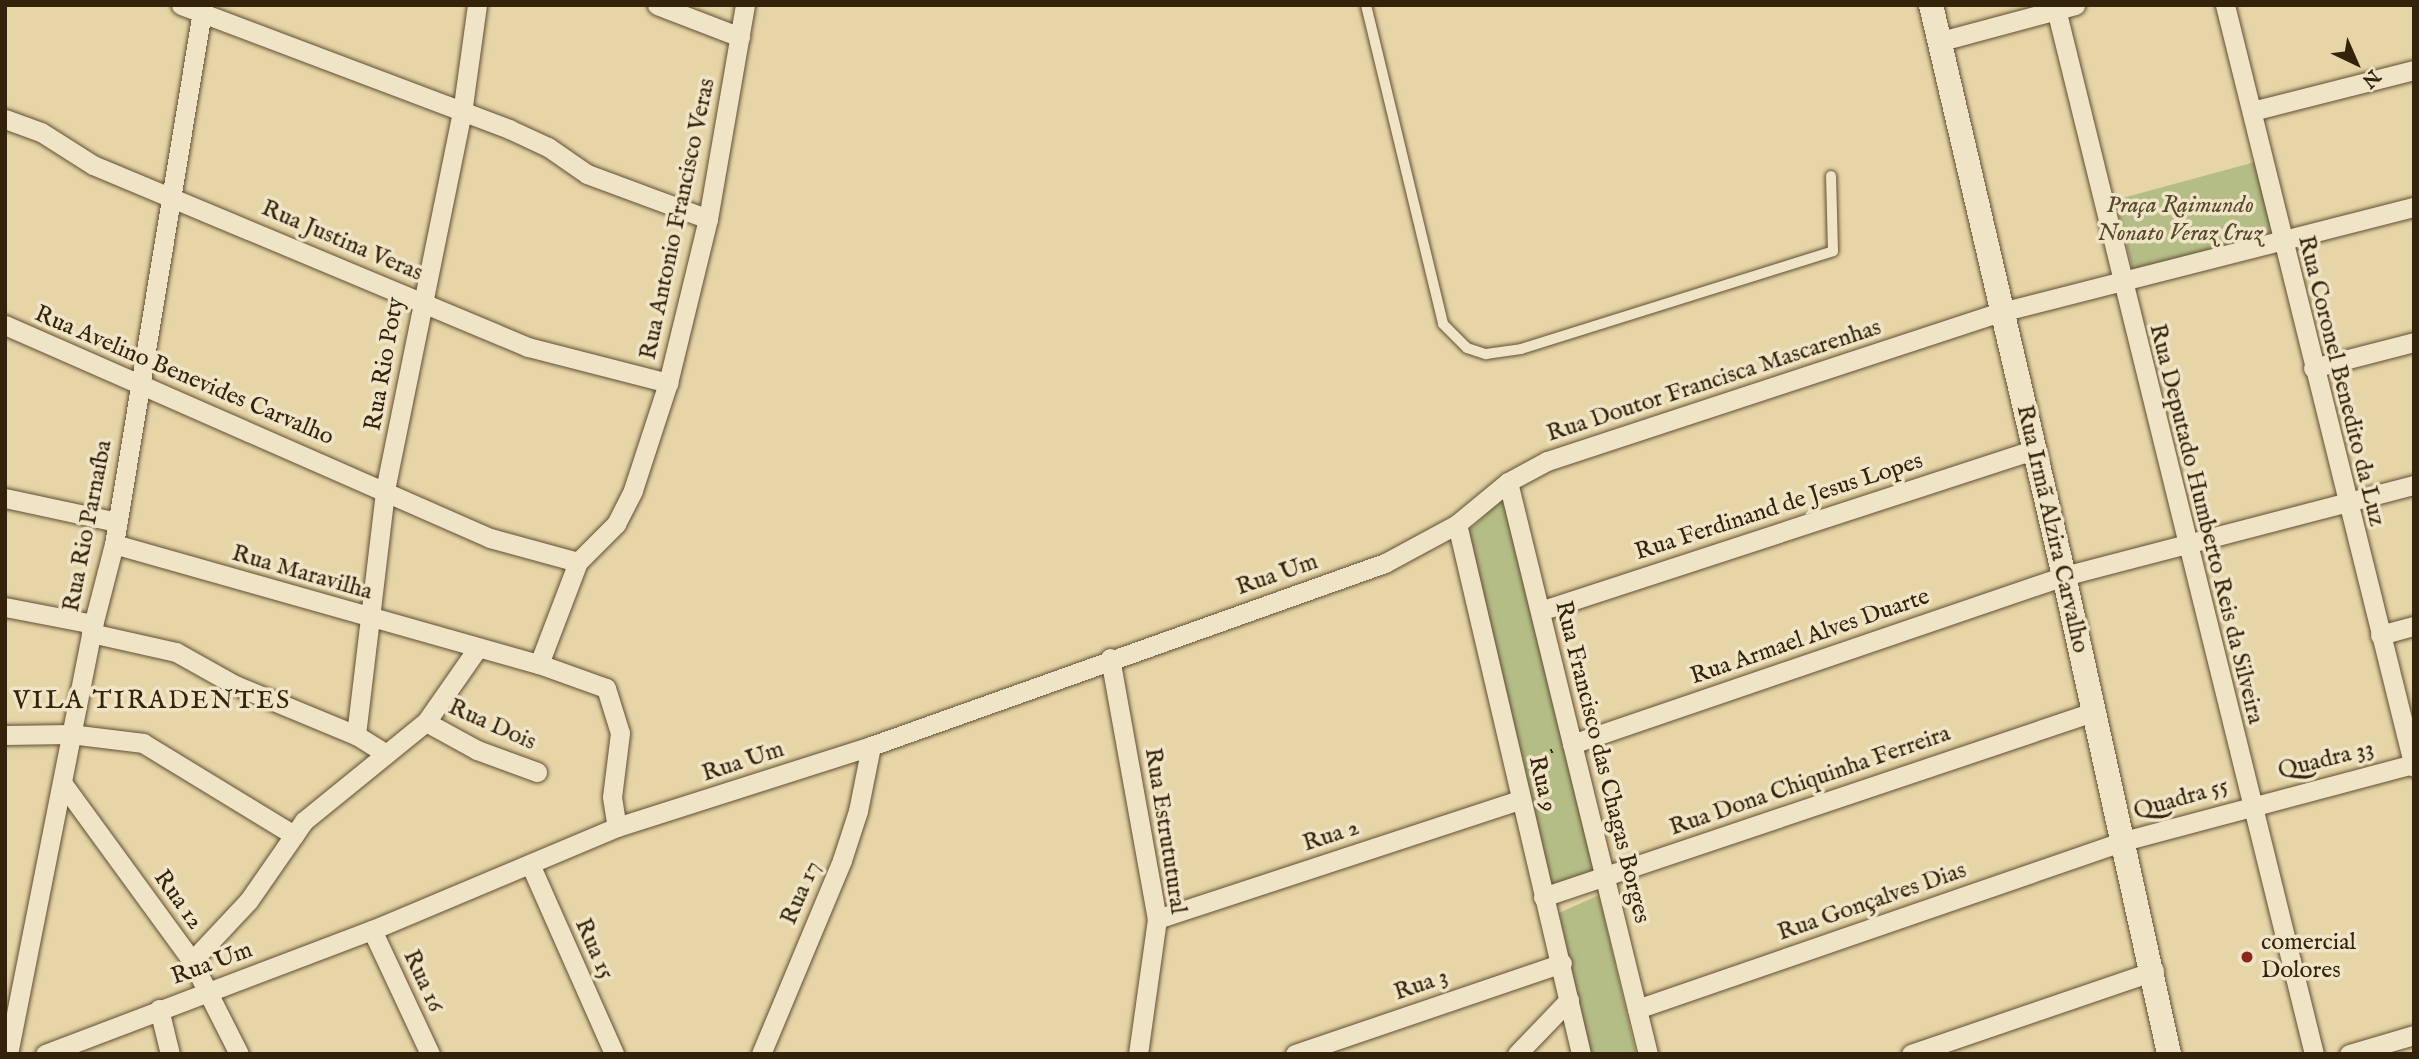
<!DOCTYPE html>
<html>
<head>
<meta charset="utf-8">
<style>
	body { margin:0 }
	#map { position:relative; width:2419px; height:1059px; overflow:hidden; background:#e6d5a7; font-family:"IM FELL English",serif }
	div>[style] { position:absolute }
	.green>* { inset:0; background:#b5bd87 }
	.path>* { height:3.5px; margin-top:-1.75px; transform-origin:0; background:repeating-linear-gradient(90deg,#35220b 0 2px,transparent 0 5.5px) }
	.roads { filter:drop-shadow(0 0 2px #614f32) drop-shadow(0 0 2px #614f32) }
	.service>* { height:10px; margin:-5px; padding:0 5px; transform-origin:5px; border-radius:5px; background:#efe4c6 }
	.minor>* { height:19px; margin:-9.5px; padding:0 9.5px; transform-origin:9.5px; border-radius:9.5px; background:#efe4c6 }
	.tertiary>* { height:24px; margin:-12px; padding:0 12px; transform-origin:12px; border-radius:12px; background:#efe4c6 }
	.dots>* { width:19px; height:19px; translate:-50% -50%; box-sizing:border-box; border:4px solid #efe4c6; border-radius:50% }
	span { translate:-50% -50%; white-space:nowrap; text-align:center; line-height:1.15; -webkit-text-stroke:7px #efe4c6; paint-order:stroke }
	.park-label { font-size:24px; color:#55492a; font-style:italic }
	.street-label { font-size:24px; color:#35220b }
	.poi-label { font-size:24px; color:#35220b }
	.left { translate:0 -50%; text-align:left }
	.neighbourhood-label { font-size:26px; color:#35220b; letter-spacing:2px }
	.frame { position:absolute; inset:0; border:7px solid #35220b; pointer-events:none }
	.north { position:absolute; left:2321px; top:28px; width:70px; height:70px; -webkit-text-stroke:5px #efe4c6; paint-order:stroke; rotate:136deg; font-size:19px; font-weight:700; line-height:28px; text-align:center; color:#35220b }
	.north::after { content:''; display:block; margin:auto; width:24px; height:32px; background:#35220b; clip-path:polygon(50% 0,100% 100%,50% 72%,0 100%) }
</style>
</head>
<body>
<div id="map">
	<div class="green">
		<div style="clip-path:polygon(2255px 162px,2273px 232px,2133px 270px,2115px 200px)"></div>
		<div style="clip-path:polygon(1503px 499px,1594px 870px,1545px 888px,1464px 535px)"></div>
		<div style="clip-path:polygon(1599px 895px,1636px 1054px,1590px 1054px,1559px 913px)"></div>
	</div>
	<div class="path">
		<div style="left:1533px;top:765px;width:26px;rotate:-37deg"></div>
	</div>
	<div class="roads">
		<div class="service">
			<div style="left:1366px;top:5px;width:328px;rotate:76.4deg"></div>
			<div style="left:1443px;top:324px;width:34px;rotate:45deg"></div>
			<div style="left:1467px;top:348px;width:20px;rotate:18deg"></div>
			<div style="left:1486px;top:354px;width:35px;rotate:-8deg"></div>
			<div style="left:1521px;top:349px;width:327px;rotate:-17.4deg"></div>
			<div style="left:1833px;top:251px;width:75px;rotate:-91.5deg"></div>
		</div>
		<div class="minor">
			<div style="left:181px;top:5px;width:351px;rotate:20.7deg"></div>
			<div style="left:509px;top:129px;width:43px;rotate:24.8deg"></div>
			<div style="left:548px;top:147px;width:47px;rotate:34.7deg"></div>
			<div style="left:587px;top:174px;width:129px;rotate:20.4deg"></div>
			<div style="left:657px;top:5px;width:89px;rotate:21.1deg"></div>
			<div style="left:2055px;top:5px;width:1081px;rotate:76.13deg"></div>
			<div style="left:2225px;top:5px;width:785px;rotate:76.07deg"></div>
			<div style="left:1941px;top:41px;width:139px;rotate:-15deg"></div>
			<div style="left:2252px;top:111px;width:167px;rotate:-14.2deg"></div>
			<div style="left:5px;top:119px;width:38px;rotate:20deg"></div>
			<div style="left:41px;top:132px;width:62px;rotate:32.4deg"></div>
			<div style="left:93px;top:165px;width:472px;rotate:22.7deg"></div>
			<div style="left:528px;top:347px;width:145px;rotate:14.4deg"></div>
			<div style="left:5px;top:325px;width:530px;rotate:23.71deg"></div>
			<div style="left:490px;top:538px;width:91px;rotate:15.3deg"></div>
			<div style="left:2313px;top:368px;width:104px;rotate:-14.4deg"></div>
			<div style="left:1508px;top:482px;width:589px;rotate:76.25deg"></div>
			<div style="left:5px;top:498px;width:115px;rotate:12.1deg"></div>
			<div style="left:1457px;top:524px;width:544px;rotate:76.83deg"></div>
			<div style="left:114px;top:544px;width:442px;rotate:15.8deg"></div>
			<div style="left:539px;top:664px;width:71px;rotate:19.7deg"></div>
			<div style="left:606px;top:688px;width:47px;rotate:72.7deg"></div>
			<div style="left:620px;top:733px;width:64px;rotate:97.1deg"></div>
			<div style="left:612px;top:797px;width:30px;rotate:81deg"></div>
			<div style="left:5px;top:607px;width:90px;rotate:10.9deg"></div>
			<div style="left:1540px;top:611px;width:519px;rotate:-18.09deg"></div>
			<div style="left:91px;top:633px;width:87px;rotate:12.6deg"></div>
			<div style="left:176px;top:652px;width:68px;rotate:29.2deg"></div>
			<div style="left:235px;top:685px;width:131px;rotate:22.5deg"></div>
			<div style="left:356px;top:735px;width:34px;rotate:32deg"></div>
			<div style="left:2380px;top:635px;width:35px;rotate:-15deg"></div>
			<div style="left:1110px;top:658px;width:265px;rotate:79.8deg"></div>
			<div style="left:1157px;top:919px;width:136px;rotate:98deg"></div>
			<div style="left:539px;top:664px;width:109px;rotate:-69.1deg"></div>
			<div style="left:578px;top:562px;width:54px;rotate:-45deg"></div>
			<div style="left:616px;top:524px;width:38px;rotate:-63deg"></div>
			<div style="left:633px;top:490px;width:113px;rotate:-71.9deg"></div>
			<div style="left:668px;top:383px;width:169px;rotate:-76.3deg"></div>
			<div style="left:708px;top:219px;width:217px;rotate:-80.2deg"></div>
			<div style="left:426px;top:722px;width:58px;rotate:28.8deg"></div>
			<div style="left:477px;top:750px;width:64px;rotate:20.1deg"></div>
			<div style="left:5px;top:735px;width:65px;rotate:-0.9deg"></div>
			<div style="left:70px;top:734px;width:74px;rotate:7deg"></div>
			<div style="left:143px;top:743px;width:177px;rotate:31.4deg"></div>
			<div style="left:356px;top:735px;width:247px;rotate:-83.2deg"></div>
			<div style="left:385px;top:490px;width:385px;rotate:-78.5deg"></div>
			<div style="left:462px;top:113px;width:109px;rotate:-82.1deg"></div>
			<div style="left:1572px;top:744px;width:520px;rotate:-18.85deg"></div>
			<div style="left:2064px;top:576px;width:362px;rotate:-14.6deg"></div>
			<div style="left:63px;top:784px;width:219px;rotate:53.9deg"></div>
			<div style="left:192px;top:961px;width:104px;rotate:63.2deg"></div>
			<div style="left:530px;top:864px;width:208px;rotate:66.1deg"></div>
			<div style="left:1543px;top:897px;width:580px;rotate:-18.59deg"></div>
			<div style="left:1157px;top:919px;width:383px;rotate:-18.2deg"></div>
			<div style="left:372px;top:930px;width:137px;rotate:64.9deg"></div>
			<div style="left:192px;top:961px;width:83px;rotate:-46.9deg"></div>
			<div style="left:249px;top:900px;width:96px;rotate:-55.2deg"></div>
			<div style="left:304px;top:821px;width:157px;rotate:-39.1deg"></div>
			<div style="left:426px;top:722px;width:89px;rotate:-55.1deg"></div>
			<div style="left:159px;top:1009px;width:46px;rotate:76.3deg"></div>
			<div style="left:1637px;top:1009px;width:515px;rotate:-19.03deg"></div>
			<div style="left:2124px;top:841px;width:300px;rotate:-14.9deg"></div>
			<div style="left:8px;top:1054px;width:429px;rotate:-78.8deg"></div>
			<div style="left:91px;top:633px;width:92px;rotate:-75.5deg"></div>
			<div style="left:114px;top:544px;width:546px;rotate:-80.62deg"></div>
			<div style="left:45px;top:1054px;width:350px;rotate:-20.8deg"></div>
			<div style="left:372px;top:930px;width:266px;rotate:-22.8deg"></div>
			<div style="left:617px;top:827px;width:267px;rotate:-17.7deg"></div>
			<div style="left:871px;top:746px;width:546px;rotate:-19.6deg"></div>
			<div style="left:1385px;top:563px;width:82px;rotate:-28.4deg"></div>
			<div style="left:1457px;top:524px;width:66px;rotate:-39.5deg"></div>
			<div style="left:1508px;top:482px;width:44px;rotate:-28.3deg"></div>
			<div style="left:1547px;top:461px;width:478px;rotate:-18.2deg"></div>
			<div style="left:2001px;top:312px;width:426px;rotate:-14.3deg"></div>
			<div style="left:761px;top:1054px;width:210px;rotate:-67.3deg"></div>
			<div style="left:842px;top:860px;width:52px;rotate:-71.9deg"></div>
			<div style="left:858px;top:811px;width:66px;rotate:-78.7deg"></div>
			<div style="left:1295px;top:1054px;width:282px;rotate:-18.8deg"></div>
			<div style="left:1517px;top:1054px;width:75px;rotate:-46.1deg"></div>
			<div style="left:1911px;top:1054px;width:257px;rotate:-18.9deg"></div>
			<div style="left:2349px;top:1054px;width:68px;rotate:-16.3deg"></div>
		</div>
		<div class="tertiary">
			<div style="left:1931px;top:5px;width:586px;rotate:76.89deg"></div>
			<div style="left:2064px;top:576px;width:489px;rotate:77.6deg"></div>
		</div>
	</div>
	<div class="dots">
		<div style="left:2247px;top:957px;background:#8f2418"></div>
	</div>
	<div class="park-label">
		<span style="left:2180px;top:220px">Praça Raimundo<br>Nonato Veraz Cruz</span>
	</div>
	<div class="street-label">
		<span style="left:678px;top:219px;rotate:-78deg">Rua Antonio Francisco Veras</span>
		<span style="left:342px;top:241px;rotate:23deg">Rua Justina Veras</span>
		<span style="left:385px;top:364px;rotate:-80deg">Rua Rio Poty</span>
		<span style="left:184px;top:376px;rotate:23deg">Rua Avelino Benevides Carvalho</span>
		<span style="left:1714px;top:381px;rotate:-18deg">Rua Doutor Francisca Mascarenhas</span>
		<span style="left:2341px;top:381px;rotate:76deg">Rua Coronel Benedito da Luz</span>
		<span style="left:1779px;top:507px;rotate:-18deg">Rua Ferdinand de Jesus Lopes</span>
		<span style="left:2206px;top:524px;rotate:76deg">Rua Deputado Humberto Reis da Silveira</span>
		<span style="left:88px;top:526px;rotate:-79deg">Rua Rio Parnaíba</span>
		<span style="left:2052px;top:529px;rotate:77deg">Rua Irmã Alzira Carvalho</span>
		<span style="left:302px;top:573px;rotate:16deg">Rua Maravilha</span>
		<span style="left:1277px;top:575px;rotate:-19deg">Rua Um</span>
		<span style="left:1810px;top:637px;rotate:-19deg">Rua Armael Alves Duarte</span>
		<span style="left:492px;top:725px;rotate:24deg">Rua Dois</span>
		<span style="left:2326px;top:760px;rotate:-14deg">Quadra 33</span>
		<span style="left:743px;top:762px;rotate:-18deg">Rua Um</span>
		<span style="left:1602px;top:762px;rotate:76deg">Rua Francisco das Chagas Borges</span>
		<span style="left:1810px;top:781px;rotate:-19deg">Rua Dona Chiquinha Ferreira</span>
		<span style="left:1542px;top:784px;rotate:77deg">Rua 9</span>
		<span style="left:2181px;top:799px;rotate:-16deg">Quadra 55</span>
		<span style="left:1165px;top:831px;rotate:81deg">Rua Estrututural</span>
		<span style="left:1331px;top:836px;rotate:-18deg">Rua 2</span>
		<span style="left:801px;top:893px;rotate:-67deg">Rua 17</span>
		<span style="left:178px;top:900px;rotate:54deg">Rua 12</span>
		<span style="left:1872px;top:902px;rotate:-19deg">Rua Gonçalves Dias</span>
		<span style="left:594px;top:949px;rotate:66deg">Rua 15</span>
		<span style="left:212px;top:964px;rotate:-20deg">Rua Um</span>
		<span style="left:423px;top:981px;rotate:65deg">Rua 16</span>
		<span style="left:1421px;top:985px;rotate:-19deg">Rua 3</span>
	</div>
	<div class="poi-label">
		<span class="left" style="left:2261px;top:957px">comercial<br>Dolores</span>
	</div>
	<div class="neighbourhood-label">
		<span style="left:152px;top:701px">VILA TIRADENTES</span>
	</div>
	<div class="frame"></div>
	<div class="north">N</div>
</div>
</body>
</html>
